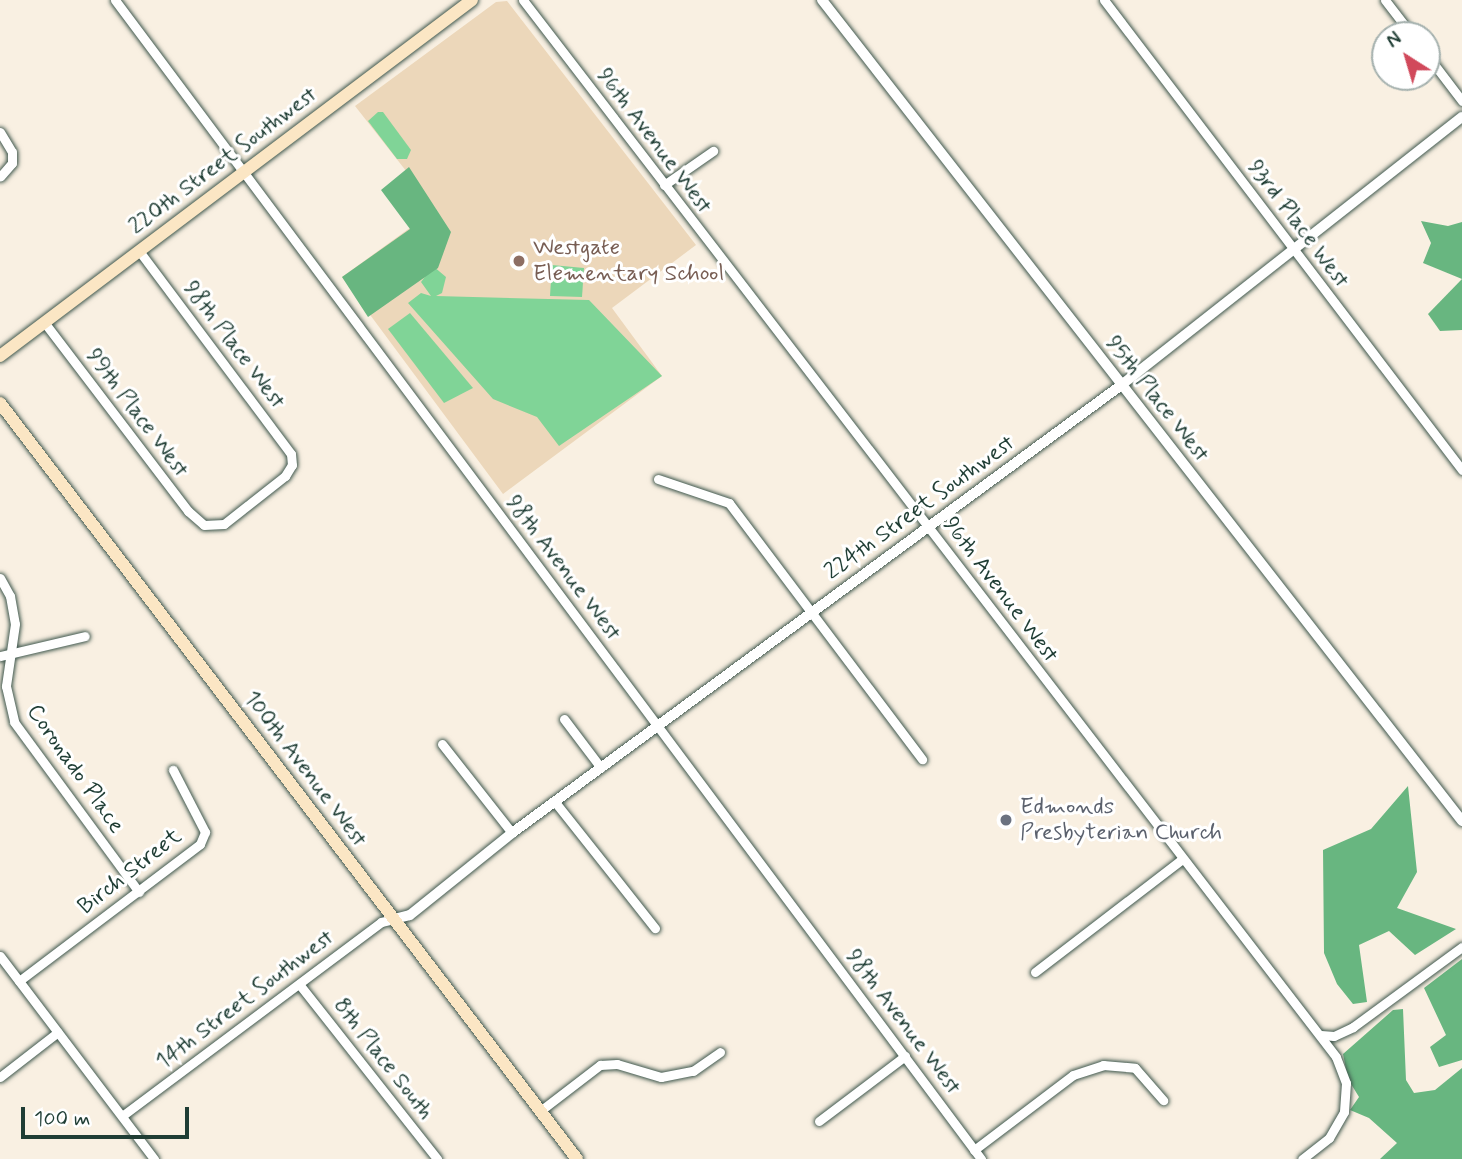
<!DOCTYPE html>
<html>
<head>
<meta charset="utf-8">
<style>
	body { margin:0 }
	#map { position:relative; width:1462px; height:1159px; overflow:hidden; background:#f9f0e2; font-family:Mynerve,sans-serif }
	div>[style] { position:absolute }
	.built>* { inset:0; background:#ecd7ba }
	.green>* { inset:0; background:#80d497 }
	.forest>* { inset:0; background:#68b680 }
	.roads { filter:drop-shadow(0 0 2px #40584e) drop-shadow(0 0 2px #40584e) }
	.minor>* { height:9px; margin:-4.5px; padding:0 4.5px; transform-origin:4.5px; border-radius:4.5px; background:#fff }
	.tertiary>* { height:10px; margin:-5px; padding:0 5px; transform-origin:5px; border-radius:5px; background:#fff }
	.secondary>* { height:12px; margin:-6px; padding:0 6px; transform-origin:6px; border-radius:6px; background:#fbe6c4 }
	.dots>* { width:19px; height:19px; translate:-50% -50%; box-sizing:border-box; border:4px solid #fff; border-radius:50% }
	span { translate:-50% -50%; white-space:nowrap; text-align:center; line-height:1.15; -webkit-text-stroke:6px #fff; paint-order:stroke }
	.street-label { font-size:23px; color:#1f3d34 }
	.education-label { font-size:23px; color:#785e54 }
	.left { translate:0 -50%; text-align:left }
	.worship-label { font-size:23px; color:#5b616d }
	.north { position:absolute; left:1371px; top:21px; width:70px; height:70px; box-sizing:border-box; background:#fff; border:2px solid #a5b1ae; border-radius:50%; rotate:323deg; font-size:19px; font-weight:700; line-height:28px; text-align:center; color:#1f3d34 }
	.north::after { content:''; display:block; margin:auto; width:24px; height:32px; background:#d1495b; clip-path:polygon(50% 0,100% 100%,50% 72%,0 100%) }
	.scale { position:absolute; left:21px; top:1107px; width:168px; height:32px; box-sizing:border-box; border:4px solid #1f3d34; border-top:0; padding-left:9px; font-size:21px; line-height:24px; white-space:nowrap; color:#1f3d34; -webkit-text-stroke:5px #fff; paint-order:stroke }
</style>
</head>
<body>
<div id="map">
	<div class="built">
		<div style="clip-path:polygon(507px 1px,696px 245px,612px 308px,662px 376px,503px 494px,342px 277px,436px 209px,355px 106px,496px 2px)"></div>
	</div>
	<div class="green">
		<div style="clip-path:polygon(378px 112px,383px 112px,411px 150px,407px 159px,397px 159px,368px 121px)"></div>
		<div style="clip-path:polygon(552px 265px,584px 268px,582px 297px,550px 296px)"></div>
		<div style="clip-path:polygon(433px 266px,446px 277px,442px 293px,436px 296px,589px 300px,662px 376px,559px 446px,537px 417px,493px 399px,408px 303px,421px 293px,431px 296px,421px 282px)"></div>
		<div style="clip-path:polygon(410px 313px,473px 388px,444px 403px,388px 329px)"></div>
	</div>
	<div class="forest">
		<div style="clip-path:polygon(409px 167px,451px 232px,438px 268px,368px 317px,342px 277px,410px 229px,381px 190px)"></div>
		<div style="clip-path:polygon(1421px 221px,1448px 226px,1462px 222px,1462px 279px,1423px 263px,1431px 243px)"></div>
		<div style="clip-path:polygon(1462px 279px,1462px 330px,1440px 331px,1428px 314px)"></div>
		<div style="clip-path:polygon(1408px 786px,1417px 872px,1397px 908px,1456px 929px,1415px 955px,1389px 931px,1359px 945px,1367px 1002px,1353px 1004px,1337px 984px,1324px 953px,1323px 850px,1371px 829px)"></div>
		<div style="clip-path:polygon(1462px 959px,1462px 1060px,1439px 1067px,1430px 1047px,1446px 1035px,1424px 988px)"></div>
		<div style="clip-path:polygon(1403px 1009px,1406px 1080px,1414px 1093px,1435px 1090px,1462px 1068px,1462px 1159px,1380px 1159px,1397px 1143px,1369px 1118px,1350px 1110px,1359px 1097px,1348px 1079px,1343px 1054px,1393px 1010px)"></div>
	</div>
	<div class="roads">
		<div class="minor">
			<div style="left:115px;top:0;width:1447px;rotate:53.23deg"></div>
			<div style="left:523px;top:0;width:1333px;rotate:52.43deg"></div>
			<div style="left:1336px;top:1057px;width:28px;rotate:69deg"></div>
			<div style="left:1346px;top:1083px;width:29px;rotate:94deg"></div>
			<div style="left:1344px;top:1112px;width:30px;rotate:120deg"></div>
			<div style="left:1329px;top:1138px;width:34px;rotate:142deg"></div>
			<div style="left:1104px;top:0;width:591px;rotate:52.7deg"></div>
			<div style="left:1385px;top:0;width:44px;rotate:52.4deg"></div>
			<div style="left:1427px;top:55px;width:58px;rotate:52.7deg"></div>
			<div style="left:0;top:132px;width:23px;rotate:59deg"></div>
			<div style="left:12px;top:152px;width:11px;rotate:90deg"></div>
			<div style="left:12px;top:163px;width:18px;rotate:131deg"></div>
			<div style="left:664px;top:185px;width:60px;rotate:-34.8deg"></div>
			<div style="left:44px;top:322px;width:238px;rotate:52.7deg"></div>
			<div style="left:188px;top:511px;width:21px;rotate:41deg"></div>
			<div style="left:204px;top:525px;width:20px;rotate:-3deg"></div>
			<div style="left:224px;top:524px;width:78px;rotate:-38.2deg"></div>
			<div style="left:285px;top:476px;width:13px;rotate:-58deg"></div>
			<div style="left:292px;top:465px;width:11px;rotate:-95deg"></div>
			<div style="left:291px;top:454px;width:254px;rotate:-126.8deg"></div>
			<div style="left:658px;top:479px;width:75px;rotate:18.7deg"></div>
			<div style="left:729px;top:503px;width:321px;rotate:53deg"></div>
			<div style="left:0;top:578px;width:21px;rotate:61deg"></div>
			<div style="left:10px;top:596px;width:28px;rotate:80deg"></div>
			<div style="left:15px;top:624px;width:63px;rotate:98.3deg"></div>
			<div style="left:6px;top:686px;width:37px;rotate:77deg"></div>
			<div style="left:14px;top:722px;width:211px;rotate:53.7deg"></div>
			<div style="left:0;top:656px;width:87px;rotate:-13.2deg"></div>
			<div style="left:564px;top:719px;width:61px;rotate:52.9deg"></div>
			<div style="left:442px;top:744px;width:113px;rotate:51.8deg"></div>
			<div style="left:555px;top:802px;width:161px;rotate:51.6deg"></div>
			<div style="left:0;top:956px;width:255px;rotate:52.8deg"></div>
			<div style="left:1035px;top:972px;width:185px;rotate:-37.5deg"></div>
			<div style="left:19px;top:981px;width:227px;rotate:-37.1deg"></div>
			<div style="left:200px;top:844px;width:13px;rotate:-67deg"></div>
			<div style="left:205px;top:832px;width:70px;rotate:-117.3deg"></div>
			<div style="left:299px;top:984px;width:223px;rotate:51.7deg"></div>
			<div style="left:1321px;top:1035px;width:13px;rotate:4deg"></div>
			<div style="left:1334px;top:1036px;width:21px;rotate:-25deg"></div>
			<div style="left:1353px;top:1027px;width:135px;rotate:-36.3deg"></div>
			<div style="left:0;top:1077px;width:73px;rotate:-37.8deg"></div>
			<div style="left:540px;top:1111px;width:76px;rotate:-37.5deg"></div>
			<div style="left:600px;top:1065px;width:17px;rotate:-3deg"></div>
			<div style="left:617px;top:1064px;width:46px;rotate:16.5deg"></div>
			<div style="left:661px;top:1077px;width:33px;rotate:-11deg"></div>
			<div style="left:693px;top:1071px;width:33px;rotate:-35deg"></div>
			<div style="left:122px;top:1116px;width:324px;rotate:-36.8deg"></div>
			<div style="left:381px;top:922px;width:13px;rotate:-13deg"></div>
			<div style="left:819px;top:1121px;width:108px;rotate:-37.1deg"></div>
			<div style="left:974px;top:1150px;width:124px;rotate:-37.1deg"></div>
			<div style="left:1073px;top:1075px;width:32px;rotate:-18deg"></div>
			<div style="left:1103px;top:1065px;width:32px;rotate:5deg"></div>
			<div style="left:1135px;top:1068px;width:43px;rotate:48.8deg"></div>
		</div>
		<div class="tertiary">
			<div style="left:822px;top:0;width:1041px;rotate:52.06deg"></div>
			<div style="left:394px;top:919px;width:16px;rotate:-14deg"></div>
			<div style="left:410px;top:915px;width:131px;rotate:-38.8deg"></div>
			<div style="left:512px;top:833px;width:755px;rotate:-36.32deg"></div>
			<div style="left:1120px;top:386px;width:435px;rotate:-38.2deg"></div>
		</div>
		<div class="secondary">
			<div style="left:0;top:356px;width:591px;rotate:-37.02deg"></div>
			<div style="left:0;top:403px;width:951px;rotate:52.65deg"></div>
		</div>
	</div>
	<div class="dots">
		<div style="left:519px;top:261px;background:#8d6e63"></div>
		<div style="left:1006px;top:820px;background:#6b7280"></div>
	</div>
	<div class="street-label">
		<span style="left:654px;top:141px;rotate:53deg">96th Avenue West</span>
		<span style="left:223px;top:161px;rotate:-37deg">220th Street Southwest</span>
		<span style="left:1298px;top:224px;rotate:53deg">93rd Place West</span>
		<span style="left:234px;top:345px;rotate:53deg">98th Place West</span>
		<span style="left:1157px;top:399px;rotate:52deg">95th Place West</span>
		<span style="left:137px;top:413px;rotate:53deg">99th Place West</span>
		<span style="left:920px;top:508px;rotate:-36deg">224th Street Southwest</span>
		<span style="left:563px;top:568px;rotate:53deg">98th Avenue West</span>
		<span style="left:1000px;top:590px;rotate:53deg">96th Avenue West</span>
		<span style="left:75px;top:769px;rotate:55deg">Coronado Place</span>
		<span style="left:305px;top:769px;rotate:53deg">100th Avenue West</span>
		<span style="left:130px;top:872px;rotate:-38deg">Birch Street</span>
		<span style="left:245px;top:1000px;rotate:-37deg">14th Street Southwest</span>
		<span style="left:903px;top:1022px;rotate:53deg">98th Avenue West</span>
		<span style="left:383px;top:1059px;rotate:52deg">8th Place South</span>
	</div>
	<div class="education-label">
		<span class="left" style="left:533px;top:261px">Westgate<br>Elementary School</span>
	</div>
	<div class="worship-label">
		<span class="left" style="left:1020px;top:820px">Edmonds<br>Presbyterian Church</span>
	</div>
	<div class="north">N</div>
	<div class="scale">100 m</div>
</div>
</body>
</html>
